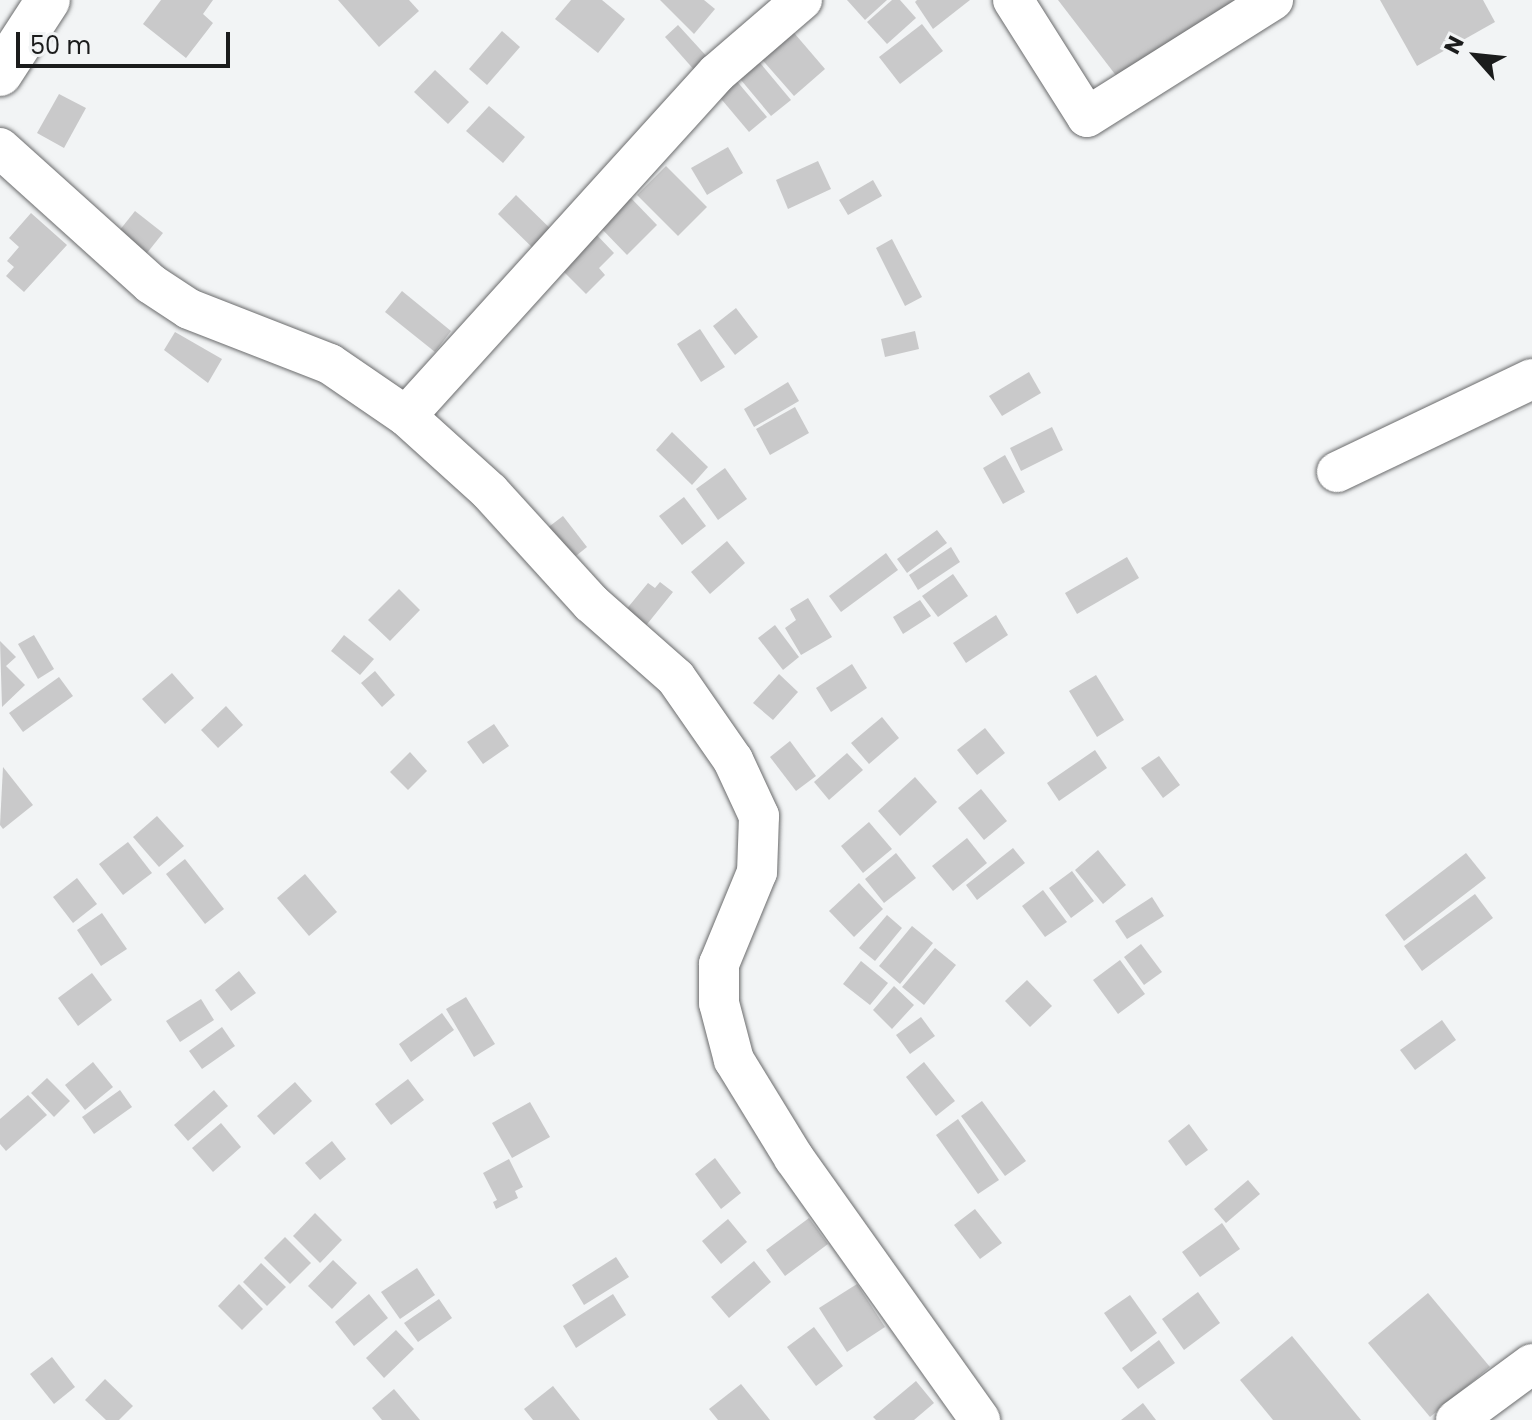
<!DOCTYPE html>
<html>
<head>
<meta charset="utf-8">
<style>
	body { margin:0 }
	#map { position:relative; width:1532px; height:1420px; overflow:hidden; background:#f2f4f5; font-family:Poppins,sans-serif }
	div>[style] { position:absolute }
	.building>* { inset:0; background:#c9c9ca }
	.roads { filter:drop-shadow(0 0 2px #6b6c6d) drop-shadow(0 0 2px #6b6c6d) }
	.minor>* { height:40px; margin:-20px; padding:0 20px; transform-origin:20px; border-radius:20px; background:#fff }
	.major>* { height:44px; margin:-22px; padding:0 22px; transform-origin:22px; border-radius:22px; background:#fff }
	span { translate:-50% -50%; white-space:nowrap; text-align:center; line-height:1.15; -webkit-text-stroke:6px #f2f4f5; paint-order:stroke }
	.north { position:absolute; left:1436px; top:16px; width:80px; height:80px; -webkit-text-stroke:6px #f2f4f5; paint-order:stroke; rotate:297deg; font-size:22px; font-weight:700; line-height:32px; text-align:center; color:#1b1c1c }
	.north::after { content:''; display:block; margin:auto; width:28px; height:36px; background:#1b1c1c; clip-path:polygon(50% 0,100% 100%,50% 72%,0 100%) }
	.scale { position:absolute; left:16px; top:32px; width:214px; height:36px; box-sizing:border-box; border:4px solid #1b1c1c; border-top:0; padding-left:10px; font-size:24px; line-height:28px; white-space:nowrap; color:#1b1c1c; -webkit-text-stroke:6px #f2f4f5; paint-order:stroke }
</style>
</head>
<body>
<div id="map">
	<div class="building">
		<div style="clip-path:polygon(161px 0,213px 0,203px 14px,213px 23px,186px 58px,143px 24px)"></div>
		<div style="clip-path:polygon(338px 0,409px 0,419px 11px,379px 47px)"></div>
		<div style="clip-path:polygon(571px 0,602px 0,625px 19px,598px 53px,555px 19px)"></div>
		<div style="clip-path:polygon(660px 0,704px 0,715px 9px,694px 34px)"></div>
		<div style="clip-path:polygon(847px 0,887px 0,865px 20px)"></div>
		<div style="clip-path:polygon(892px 0,900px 0,916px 18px,887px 44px,867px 22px)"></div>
		<div style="clip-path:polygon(970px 0,933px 29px,915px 2px,917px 0)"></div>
		<div style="clip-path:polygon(1058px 0,1238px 0,1121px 82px)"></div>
		<div style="clip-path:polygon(1380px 0,1483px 0,1495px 22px,1417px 66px)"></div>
		<div style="clip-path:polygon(922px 24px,943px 51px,900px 84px,879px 57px)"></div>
		<div style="clip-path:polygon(678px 25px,710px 60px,696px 72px,665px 37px)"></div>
		<div style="clip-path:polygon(789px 27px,825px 69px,794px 96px,758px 55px)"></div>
		<div style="clip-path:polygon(502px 31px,520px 47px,487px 85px,469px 69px)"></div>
		<div style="clip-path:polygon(756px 58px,791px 100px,771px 116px,736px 74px)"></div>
		<div style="clip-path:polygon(435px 70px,469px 102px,448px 124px,414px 92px)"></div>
		<div style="clip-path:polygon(735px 79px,767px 117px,749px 132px,717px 94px)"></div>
		<div style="clip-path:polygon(59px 94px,86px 108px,64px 148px,37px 133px)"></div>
		<div style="clip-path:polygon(489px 106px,525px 137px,503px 163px,466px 131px)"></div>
		<div style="clip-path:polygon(728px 147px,743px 173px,707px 195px,691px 168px)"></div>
		<div style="clip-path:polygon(818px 161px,831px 189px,788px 209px,776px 180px)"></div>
		<div style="clip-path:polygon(666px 166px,707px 207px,678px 236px,637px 195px)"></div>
		<div style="clip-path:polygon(873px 180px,882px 196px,848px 215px,839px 200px)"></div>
		<div style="clip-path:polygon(516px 195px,560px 238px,542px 257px,498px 214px)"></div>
		<div style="clip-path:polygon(628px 195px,657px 225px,627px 255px,598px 225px)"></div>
		<div style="clip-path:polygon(135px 211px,163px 233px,139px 263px,111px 241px)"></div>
		<div style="clip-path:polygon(31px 213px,67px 245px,24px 292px,6px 276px,14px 267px,7px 261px,19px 247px,9px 238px)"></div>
		<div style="clip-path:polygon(592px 230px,614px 253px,599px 268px,605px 275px,586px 294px,557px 265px)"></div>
		<div style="clip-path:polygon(892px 239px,922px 297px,905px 306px,876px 248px)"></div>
		<div style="clip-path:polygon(402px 291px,451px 331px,435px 352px,385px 312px)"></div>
		<div style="clip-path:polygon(736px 308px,758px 337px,735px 355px,713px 326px)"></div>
		<div style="clip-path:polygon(700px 329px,725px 367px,701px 382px,677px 344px)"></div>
		<div style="clip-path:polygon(915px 331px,919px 349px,885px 357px,881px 339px)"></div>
		<div style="clip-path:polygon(175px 332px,222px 359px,208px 383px,164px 350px)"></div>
		<div style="clip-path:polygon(1029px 372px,1041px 393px,1002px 416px,989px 396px)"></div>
		<div style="clip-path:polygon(788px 382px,799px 401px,754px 427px,744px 409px)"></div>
		<div style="clip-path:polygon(795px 407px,809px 433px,770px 455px,756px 429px)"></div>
		<div style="clip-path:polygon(1052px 427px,1063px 450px,1021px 471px,1010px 448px)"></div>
		<div style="clip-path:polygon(672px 432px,708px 467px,692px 485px,656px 450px)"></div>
		<div style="clip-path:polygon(1005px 455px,1025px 492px,1003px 504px,983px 468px)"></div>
		<div style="clip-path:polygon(725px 468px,747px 499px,718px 520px,696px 489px)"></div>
		<div style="clip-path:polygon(684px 497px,706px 526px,682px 545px,659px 516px)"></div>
		<div style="clip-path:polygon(563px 516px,587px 547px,566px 564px,542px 532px)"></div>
		<div style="clip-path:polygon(937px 530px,947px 543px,907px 573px,897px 559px)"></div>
		<div style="clip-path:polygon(727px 541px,745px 563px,710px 594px,691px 572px)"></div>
		<div style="clip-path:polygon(951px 547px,960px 562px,918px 590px,909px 575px)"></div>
		<div style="clip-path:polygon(886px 553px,898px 570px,841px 612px,829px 596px)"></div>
		<div style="clip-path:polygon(1127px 557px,1139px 578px,1077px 614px,1065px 593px)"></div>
		<div style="clip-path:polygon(953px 574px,968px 596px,938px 617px,922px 596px)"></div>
		<div style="clip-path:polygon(660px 582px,673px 592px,640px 633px,620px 617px,648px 583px,655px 588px)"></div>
		<div style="clip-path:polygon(399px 589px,420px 610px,390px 641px,368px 620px)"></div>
		<div style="clip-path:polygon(808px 598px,832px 637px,801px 655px,785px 628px,796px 620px,790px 609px)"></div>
		<div style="clip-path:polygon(920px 600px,931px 616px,903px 634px,893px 617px)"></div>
		<div style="clip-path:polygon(996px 615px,1008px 635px,966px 663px,953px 643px)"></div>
		<div style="clip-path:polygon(775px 625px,799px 657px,783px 670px,758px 638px)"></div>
		<div style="clip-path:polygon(34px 635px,54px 669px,38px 679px,18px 644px)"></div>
		<div style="clip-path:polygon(344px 635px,374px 659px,360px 675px,331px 651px)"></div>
		<div style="clip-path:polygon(0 641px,16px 657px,6px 666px,25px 685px,2px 707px)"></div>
		<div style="clip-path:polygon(852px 664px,867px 688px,831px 712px,816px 688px)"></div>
		<div style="clip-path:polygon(375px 671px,395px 695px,382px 707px,361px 683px)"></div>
		<div style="clip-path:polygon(172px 673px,194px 698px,165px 724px,142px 699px)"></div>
		<div style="clip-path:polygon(779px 674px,798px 692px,773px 720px,753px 703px)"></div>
		<div style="clip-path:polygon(1096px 675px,1124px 720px,1097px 737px,1069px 691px)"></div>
		<div style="clip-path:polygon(59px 677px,73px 696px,23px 732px,9px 713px)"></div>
		<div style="clip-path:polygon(226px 706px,243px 725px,218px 748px,201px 730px)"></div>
		<div style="clip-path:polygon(882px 717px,899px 738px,869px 764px,851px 743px)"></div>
		<div style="clip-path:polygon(494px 724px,509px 746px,483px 764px,467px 742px)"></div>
		<div style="clip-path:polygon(985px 728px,1005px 753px,977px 775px,957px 750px)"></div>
		<div style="clip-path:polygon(790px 741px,816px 776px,796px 791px,770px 757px)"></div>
		<div style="clip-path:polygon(1095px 750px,1107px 768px,1059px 801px,1047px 783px)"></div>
		<div style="clip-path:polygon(410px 752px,427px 771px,408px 790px,390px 772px)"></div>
		<div style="clip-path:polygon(847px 753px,863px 770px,829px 800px,814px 782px)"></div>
		<div style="clip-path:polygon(1159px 756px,1180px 785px,1163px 798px,1141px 768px)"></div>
		<div style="clip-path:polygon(3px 767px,33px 805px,3px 829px,0 825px)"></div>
		<div style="clip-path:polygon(915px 777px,937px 802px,900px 836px,878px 811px)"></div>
		<div style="clip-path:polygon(981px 789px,1007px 821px,984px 840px,958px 808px)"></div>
		<div style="clip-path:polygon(157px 816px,184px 846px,159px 867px,133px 837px)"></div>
		<div style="clip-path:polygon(869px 822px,892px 849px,863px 873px,841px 846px)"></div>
		<div style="clip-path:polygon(967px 838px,987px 863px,953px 891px,932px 866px)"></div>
		<div style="clip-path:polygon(128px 842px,152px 873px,123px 895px,99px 864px)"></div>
		<div style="clip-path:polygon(1013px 848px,1025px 863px,977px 900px,966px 885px)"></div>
		<div style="clip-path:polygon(1098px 850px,1126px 885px,1103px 904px,1075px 870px)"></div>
		<div style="clip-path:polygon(896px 853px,916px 878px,884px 903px,865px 879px)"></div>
		<div style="clip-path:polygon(1466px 853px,1486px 878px,1404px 941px,1385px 915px)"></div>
		<div style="clip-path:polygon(185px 859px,224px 909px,205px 924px,166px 874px)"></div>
		<div style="clip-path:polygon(1072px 871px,1094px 901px,1071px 918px,1049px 888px)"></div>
		<div style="clip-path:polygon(305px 874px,337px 912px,309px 936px,277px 898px)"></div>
		<div style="clip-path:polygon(77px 878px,97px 904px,73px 923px,53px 897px)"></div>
		<div style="clip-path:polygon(859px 883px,883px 909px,854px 937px,829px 911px)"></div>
		<div style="clip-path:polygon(1043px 890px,1067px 922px,1045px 937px,1022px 906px)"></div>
		<div style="clip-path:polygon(1475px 894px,1493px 918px,1422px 971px,1404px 946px)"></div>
		<div style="clip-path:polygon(1152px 897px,1164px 916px,1127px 939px,1115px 921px)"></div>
		<div style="clip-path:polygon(102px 913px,127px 949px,101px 966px,77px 930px)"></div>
		<div style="clip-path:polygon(887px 915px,902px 928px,875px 961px,859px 948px)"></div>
		<div style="clip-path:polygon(912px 926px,933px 943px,900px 984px,879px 966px)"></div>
		<div style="clip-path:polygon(1141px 944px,1162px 972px,1144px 985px,1124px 957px)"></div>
		<div style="clip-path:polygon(935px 948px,956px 965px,924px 1005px,902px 987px)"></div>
		<div style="clip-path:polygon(1120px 960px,1145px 994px,1118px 1014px,1093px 980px)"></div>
		<div style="clip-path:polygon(861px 961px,888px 983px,870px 1005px,843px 984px)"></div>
		<div style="clip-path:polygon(239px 971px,256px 993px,231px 1011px,215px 990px)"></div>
		<div style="clip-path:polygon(92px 973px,112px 1000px,78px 1026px,58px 998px)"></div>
		<div style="clip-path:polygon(1027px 980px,1052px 1006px,1030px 1027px,1005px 1001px)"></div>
		<div style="clip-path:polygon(894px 986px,914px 1005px,892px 1029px,873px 1010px)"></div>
		<div style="clip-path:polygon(466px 997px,495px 1044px,474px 1057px,446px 1009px)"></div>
		<div style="clip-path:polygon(201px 999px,214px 1020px,180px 1042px,166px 1021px)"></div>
		<div style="clip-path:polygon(442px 1013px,454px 1030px,411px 1062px,399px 1044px)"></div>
		<div style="clip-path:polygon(921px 1017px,935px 1036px,910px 1054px,896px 1035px)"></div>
		<div style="clip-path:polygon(1442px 1020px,1456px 1040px,1415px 1070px,1400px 1050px)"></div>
		<div style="clip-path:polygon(222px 1027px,235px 1046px,202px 1069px,189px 1051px)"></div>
		<div style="clip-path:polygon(93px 1062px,113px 1087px,85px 1110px,65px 1085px)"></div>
		<div style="clip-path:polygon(924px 1062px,955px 1101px,936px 1116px,906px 1077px)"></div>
		<div style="clip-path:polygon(47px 1078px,70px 1101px,54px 1117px,31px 1093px)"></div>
		<div style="clip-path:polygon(408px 1079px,424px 1100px,391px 1125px,375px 1104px)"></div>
		<div style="clip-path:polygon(295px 1082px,312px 1101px,274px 1135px,257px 1116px)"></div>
		<div style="clip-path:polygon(120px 1090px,132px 1107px,94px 1134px,82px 1117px)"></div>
		<div style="clip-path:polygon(214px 1090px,228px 1106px,188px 1141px,174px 1125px)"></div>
		<div style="clip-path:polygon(28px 1095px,47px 1115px,6px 1151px,0 1144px,0 1119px)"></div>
		<div style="clip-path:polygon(982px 1101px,1026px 1161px,1005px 1176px,961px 1116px)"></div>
		<div style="clip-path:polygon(530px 1102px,550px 1137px,512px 1158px,492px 1123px)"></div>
		<div style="clip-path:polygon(958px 1119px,999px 1180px,978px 1194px,936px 1135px)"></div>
		<div style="clip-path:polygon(221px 1123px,241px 1147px,213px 1172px,192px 1148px)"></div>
		<div style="clip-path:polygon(1189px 1124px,1208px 1150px,1186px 1166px,1168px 1141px)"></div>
		<div style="clip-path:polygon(332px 1141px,346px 1159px,320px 1180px,305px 1163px)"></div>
		<div style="clip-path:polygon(715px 1158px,741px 1193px,721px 1209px,695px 1174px)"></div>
		<div style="clip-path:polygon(509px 1159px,523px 1187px,515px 1191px,518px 1198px,496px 1209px,493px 1202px,497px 1200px,483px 1173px)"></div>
		<div style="clip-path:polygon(1248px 1180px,1260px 1194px,1226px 1223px,1214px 1209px)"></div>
		<div style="clip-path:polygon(975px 1209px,1002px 1243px,980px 1259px,954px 1225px)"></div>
		<div style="clip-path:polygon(315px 1213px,342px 1240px,320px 1263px,293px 1236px)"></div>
		<div style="clip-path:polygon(809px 1218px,828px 1244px,785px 1276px,766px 1250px)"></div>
		<div style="clip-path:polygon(728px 1219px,747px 1242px,721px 1264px,702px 1241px)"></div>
		<div style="clip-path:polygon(1222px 1223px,1240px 1249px,1200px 1277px,1182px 1252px)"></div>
		<div style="clip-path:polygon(285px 1237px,311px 1263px,290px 1284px,264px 1258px)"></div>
		<div style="clip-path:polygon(616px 1257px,629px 1277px,584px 1305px,572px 1285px)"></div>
		<div style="clip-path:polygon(333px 1260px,357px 1283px,332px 1309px,308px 1286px)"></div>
		<div style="clip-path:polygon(754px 1261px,771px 1282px,729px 1318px,711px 1297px)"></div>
		<div style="clip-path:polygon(261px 1263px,286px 1287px,267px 1306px,243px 1282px)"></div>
		<div style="clip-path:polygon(417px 1268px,435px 1295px,400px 1319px,381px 1292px)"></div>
		<div style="clip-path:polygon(239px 1284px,263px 1309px,242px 1330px,218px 1306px)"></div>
		<div style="clip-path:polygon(857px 1284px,885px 1327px,847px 1352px,819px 1308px)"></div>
		<div style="clip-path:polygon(1198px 1292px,1220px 1323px,1184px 1350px,1162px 1319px)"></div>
		<div style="clip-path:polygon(1428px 1293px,1490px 1367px,1430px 1417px,1368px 1343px)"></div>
		<div style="clip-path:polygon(369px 1294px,388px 1318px,354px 1346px,335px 1322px)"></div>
		<div style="clip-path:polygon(613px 1294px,626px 1315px,576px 1348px,563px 1326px)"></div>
		<div style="clip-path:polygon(1130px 1295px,1157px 1333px,1131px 1352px,1104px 1313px)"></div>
		<div style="clip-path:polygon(439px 1299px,452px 1318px,418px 1342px,404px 1323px)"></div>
		<div style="clip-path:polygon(814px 1327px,843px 1366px,816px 1386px,787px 1347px)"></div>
		<div style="clip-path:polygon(396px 1330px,414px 1349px,384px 1378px,366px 1358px)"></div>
		<div style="clip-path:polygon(1292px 1336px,1361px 1420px,1273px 1420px,1240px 1380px)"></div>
		<div style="clip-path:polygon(1159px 1340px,1175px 1363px,1138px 1389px,1122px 1368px)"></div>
		<div style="clip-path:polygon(52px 1357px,75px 1387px,54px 1404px,30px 1374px)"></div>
		<div style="clip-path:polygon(105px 1379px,133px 1406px,119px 1420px,106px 1420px,85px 1400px)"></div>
		<div style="clip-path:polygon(916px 1381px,934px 1403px,914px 1420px,876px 1420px,873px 1417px)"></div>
		<div style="clip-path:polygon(741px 1384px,770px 1420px,718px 1420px,709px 1409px)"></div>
		<div style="clip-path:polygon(553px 1386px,580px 1420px,533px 1420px,524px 1409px)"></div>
		<div style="clip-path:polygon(394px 1389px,420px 1420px,382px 1420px,372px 1408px)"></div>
		<div style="clip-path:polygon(1143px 1403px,1156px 1420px,1121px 1420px)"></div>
	</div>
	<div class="roads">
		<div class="minor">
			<div style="left:1013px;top:0;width:138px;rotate:57.7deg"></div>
			<div style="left:1087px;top:117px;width:220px;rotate:-32.2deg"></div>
			<div style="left:0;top:148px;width:203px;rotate:42deg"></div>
			<div style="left:151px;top:284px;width:45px;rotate:33.3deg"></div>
			<div style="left:189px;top:309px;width:151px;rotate:21.3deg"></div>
			<div style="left:330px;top:364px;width:92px;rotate:34.4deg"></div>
			<div style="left:406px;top:416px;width:113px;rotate:42.1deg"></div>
			<div style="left:490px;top:492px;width:150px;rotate:47.7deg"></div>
			<div style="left:591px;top:603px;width:113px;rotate:41.4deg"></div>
			<div style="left:676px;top:678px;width:100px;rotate:55.2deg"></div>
			<div style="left:733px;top:760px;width:62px;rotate:65.1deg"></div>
			<div style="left:759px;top:816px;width:56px;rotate:92deg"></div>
			<div style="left:757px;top:872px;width:100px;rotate:112.4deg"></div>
			<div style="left:719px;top:964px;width:39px;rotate:90deg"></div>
			<div style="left:719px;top:1003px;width:59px;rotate:75.3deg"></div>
			<div style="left:734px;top:1060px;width:115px;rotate:58.5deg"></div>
			<div style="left:794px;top:1158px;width:321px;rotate:54.6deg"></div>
			<div style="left:406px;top:416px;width:463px;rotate:-47.8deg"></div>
			<div style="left:717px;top:73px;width:112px;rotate:-40.7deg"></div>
			<div style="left:1337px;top:472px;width:216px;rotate:-25.5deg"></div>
			<div style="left:1456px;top:1420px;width:94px;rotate:-36.4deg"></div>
		</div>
		<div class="major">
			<div style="left:0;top:74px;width:88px;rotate:-57deg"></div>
		</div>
	</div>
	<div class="north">N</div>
	<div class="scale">50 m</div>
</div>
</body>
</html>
